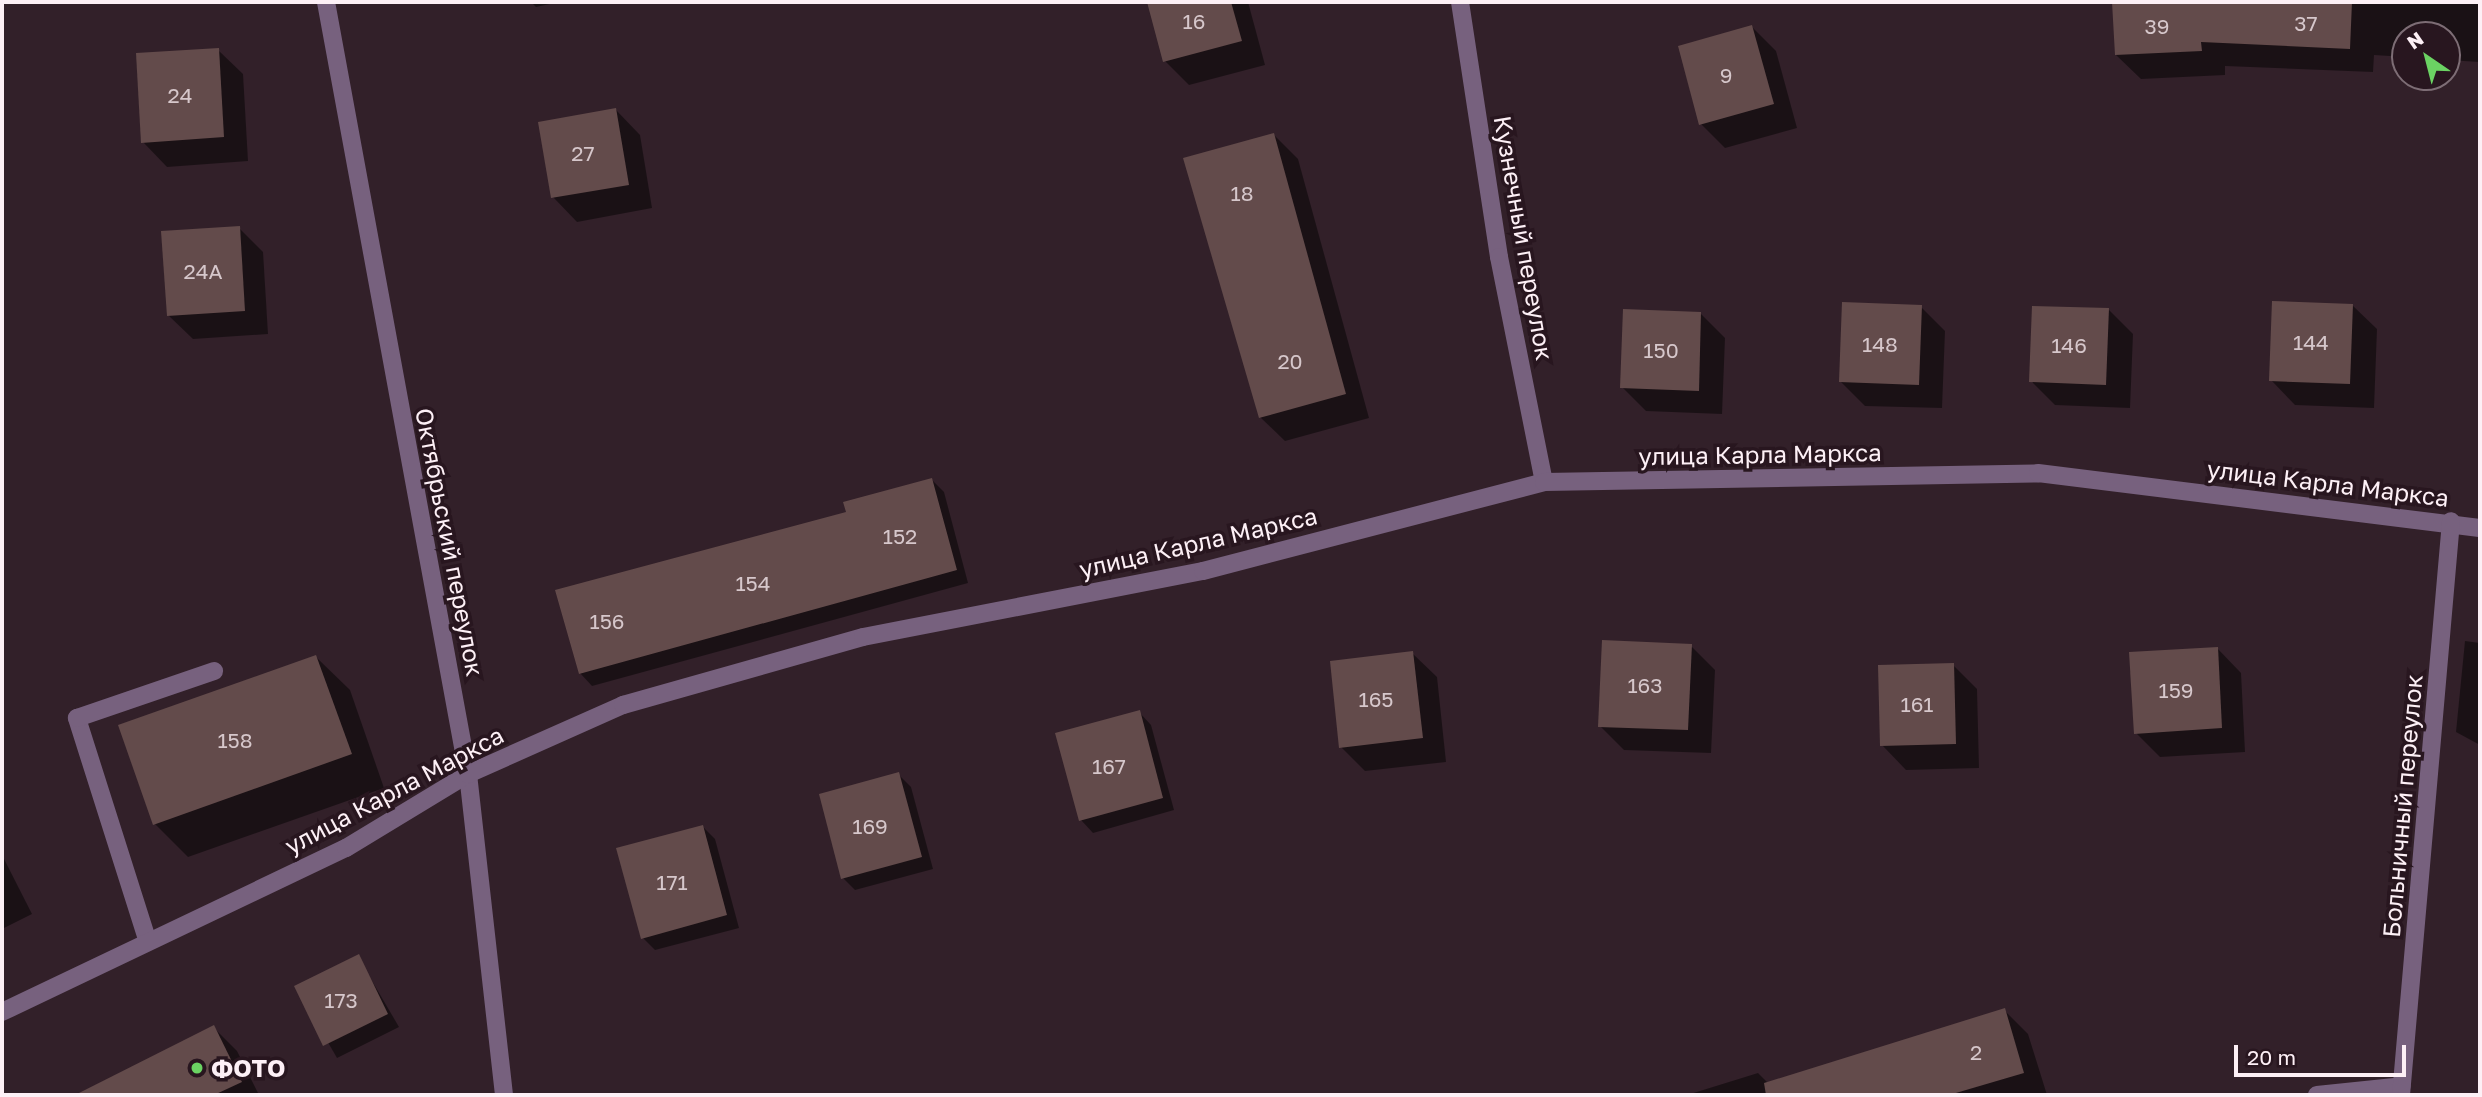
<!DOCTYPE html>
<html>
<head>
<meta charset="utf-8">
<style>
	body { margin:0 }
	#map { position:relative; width:2482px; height:1097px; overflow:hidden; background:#322029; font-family:"Golos Text",sans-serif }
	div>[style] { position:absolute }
	.shadow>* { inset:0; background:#0007 }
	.building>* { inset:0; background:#634b4b }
	.lane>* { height:18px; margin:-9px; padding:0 9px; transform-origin:9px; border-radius:9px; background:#77617e }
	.street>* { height:18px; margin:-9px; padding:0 9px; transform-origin:9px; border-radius:9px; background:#77617e }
	.dots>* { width:19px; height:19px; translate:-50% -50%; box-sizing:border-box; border:4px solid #28161f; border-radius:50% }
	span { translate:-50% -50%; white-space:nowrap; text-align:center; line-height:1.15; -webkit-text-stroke:7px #28161f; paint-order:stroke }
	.number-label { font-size:21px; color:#d6c7cb }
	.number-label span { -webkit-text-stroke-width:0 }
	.street-label { font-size:24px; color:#fdf0f6 }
	.poi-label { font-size:24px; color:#fdf0f6; font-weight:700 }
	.left { translate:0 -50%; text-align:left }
	.frame { position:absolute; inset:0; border:4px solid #fdf0f6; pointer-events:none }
	.north { position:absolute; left:2391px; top:21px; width:70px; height:70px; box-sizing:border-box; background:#28161f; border:2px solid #7d6d75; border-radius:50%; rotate:325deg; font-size:19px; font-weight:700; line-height:28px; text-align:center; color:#fdf0f6 }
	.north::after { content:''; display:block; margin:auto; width:24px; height:32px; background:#6bd363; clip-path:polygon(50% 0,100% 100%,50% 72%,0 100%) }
	.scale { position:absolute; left:2234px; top:1045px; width:172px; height:32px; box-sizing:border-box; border:4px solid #fdf0f6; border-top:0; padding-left:9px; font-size:21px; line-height:24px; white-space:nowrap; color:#fdf0f6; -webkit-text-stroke:5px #28161f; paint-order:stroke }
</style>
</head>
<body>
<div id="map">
	<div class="shadow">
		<div style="clip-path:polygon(531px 2px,559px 2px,536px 7px)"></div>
		<div style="clip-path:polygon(1149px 2px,1248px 2px,1265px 65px,1189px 85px,1165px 61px)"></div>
		<div style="clip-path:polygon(2114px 2px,2480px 2px,2480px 62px,2447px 60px,2447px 35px,2405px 35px,2405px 57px,2374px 55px,2373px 72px,2225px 66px,2225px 75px,2141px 79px,2116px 55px)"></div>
		<div style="clip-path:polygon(1752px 27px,1776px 51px,1797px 128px,1725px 148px,1701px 124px)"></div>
		<div style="clip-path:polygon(218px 50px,243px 74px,248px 161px,167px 167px,143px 142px)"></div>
		<div style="clip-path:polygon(616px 110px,640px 135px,652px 208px,577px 222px,553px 197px)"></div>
		<div style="clip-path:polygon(1274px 135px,1298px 159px,1369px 418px,1285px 441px,1260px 417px)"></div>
		<div style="clip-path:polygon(239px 228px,263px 252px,268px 334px,193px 339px,168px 315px)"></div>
		<div style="clip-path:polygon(2352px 305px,2377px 329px,2374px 408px,2295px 405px,2271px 380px)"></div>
		<div style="clip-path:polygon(1921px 307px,1945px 331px,1942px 408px,1865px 406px,1840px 381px)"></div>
		<div style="clip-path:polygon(2109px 310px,2133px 334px,2130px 408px,2055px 405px,2031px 381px)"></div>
		<div style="clip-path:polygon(1701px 314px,1725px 338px,1722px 414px,1646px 411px,1622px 387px)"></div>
		<div style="clip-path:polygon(932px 480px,944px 492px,968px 583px,592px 686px,580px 673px,848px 513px)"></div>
		<div style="clip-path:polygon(2465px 641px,2480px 643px,2480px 745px,2456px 732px)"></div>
		<div style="clip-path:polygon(1691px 646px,1715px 670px,1711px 753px,1624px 750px,1600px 726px)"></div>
		<div style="clip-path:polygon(2217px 648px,2241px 673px,2245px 752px,2160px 757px,2136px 733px)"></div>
		<div style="clip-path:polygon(1412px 653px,1437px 677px,1446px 762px,1365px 771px,1341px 747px)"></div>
		<div style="clip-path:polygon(316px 657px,350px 690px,384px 788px,188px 857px,155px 824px)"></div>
		<div style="clip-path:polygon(1953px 665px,1977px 689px,1979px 768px,1906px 770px,1882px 745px)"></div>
		<div style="clip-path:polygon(1139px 712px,1151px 725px,1174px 810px,1093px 833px,1081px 820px)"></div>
		<div style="clip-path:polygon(898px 774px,911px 787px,933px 869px,855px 890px,843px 878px)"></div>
		<div style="clip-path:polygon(703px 827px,715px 839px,739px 928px,655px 950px,643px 938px)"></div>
		<div style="clip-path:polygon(2px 855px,32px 914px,2px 929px)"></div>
		<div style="clip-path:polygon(358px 957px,399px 1027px,337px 1058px,296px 987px)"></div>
		<div style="clip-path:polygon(2004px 1010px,2028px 1034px,2047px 1095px,1687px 1095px,1758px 1073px,1768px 1083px)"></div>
		<div style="clip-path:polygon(213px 1027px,237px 1051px,259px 1095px,77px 1095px)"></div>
	</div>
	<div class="building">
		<div style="clip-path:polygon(1147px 2px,1231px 2px,1242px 41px,1163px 62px)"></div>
		<div style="clip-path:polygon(2112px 2px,2352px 2px,2350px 49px,2201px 42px,2202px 51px,2115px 55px)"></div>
		<div style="clip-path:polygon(1752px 25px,1774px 104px,1699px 125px,1678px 46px)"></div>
		<div style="clip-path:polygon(219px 48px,224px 137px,141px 143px,136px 53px)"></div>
		<div style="clip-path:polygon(616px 108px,629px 185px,551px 198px,538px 122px)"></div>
		<div style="clip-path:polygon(1274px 133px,1346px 394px,1259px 418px,1183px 158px)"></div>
		<div style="clip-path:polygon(240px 226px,245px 311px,167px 316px,161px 231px)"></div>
		<div style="clip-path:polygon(2272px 301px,2353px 304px,2350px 384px,2269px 381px)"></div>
		<div style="clip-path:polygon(1842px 302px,1922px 305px,1919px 385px,1839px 382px)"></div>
		<div style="clip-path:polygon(2032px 306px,2109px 308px,2106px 385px,2029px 382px)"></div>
		<div style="clip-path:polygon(1623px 309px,1701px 312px,1699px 391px,1620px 388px)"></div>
		<div style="clip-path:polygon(932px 478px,957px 570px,579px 674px,555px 590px,846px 512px,843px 502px)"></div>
		<div style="clip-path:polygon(1602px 640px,1692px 644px,1688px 730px,1598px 727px)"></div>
		<div style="clip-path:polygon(2218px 647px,2222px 728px,2134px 734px,2129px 652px)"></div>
		<div style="clip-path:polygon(1413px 651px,1423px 738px,1339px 748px,1330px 661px)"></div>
		<div style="clip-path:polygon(316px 655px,352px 754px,153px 825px,118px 725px)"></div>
		<div style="clip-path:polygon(1954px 663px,1956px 744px,1880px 746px,1878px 665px)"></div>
		<div style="clip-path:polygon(1140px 710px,1163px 798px,1079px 821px,1055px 733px)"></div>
		<div style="clip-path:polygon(899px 772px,922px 857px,841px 879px,819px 794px)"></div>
		<div style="clip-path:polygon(703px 825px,727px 915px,641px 939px,616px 848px)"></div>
		<div style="clip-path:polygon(359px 954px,388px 1014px,323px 1046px,294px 986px)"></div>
		<div style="clip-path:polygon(2005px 1008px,2024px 1073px,1949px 1095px,1766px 1095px,1764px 1083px)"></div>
		<div style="clip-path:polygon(214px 1025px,242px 1082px,214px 1095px,75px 1095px)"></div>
	</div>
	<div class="lane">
		<div style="left:147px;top:939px;width:232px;rotate:-107.6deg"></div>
		<div style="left:77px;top:718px;width:145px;rotate:-18.9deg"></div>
	</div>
	<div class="street">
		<div style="left:326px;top:2px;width:785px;rotate:79.58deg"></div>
		<div style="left:468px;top:774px;width:323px;rotate:83.6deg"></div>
		<div style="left:1460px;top:2px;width:258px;rotate:81.3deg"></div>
		<div style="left:1499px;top:257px;width:229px;rotate:78.7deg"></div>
		<div style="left:2px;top:1012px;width:381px;rotate:-25.5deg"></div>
		<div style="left:346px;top:848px;width:143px;rotate:-31.2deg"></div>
		<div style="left:468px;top:774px;width:170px;rotate:-24deg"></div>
		<div style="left:623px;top:705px;width:249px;rotate:-15.8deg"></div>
		<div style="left:863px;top:637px;width:346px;rotate:-11deg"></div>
		<div style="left:1203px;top:571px;width:352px;rotate:-14.6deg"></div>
		<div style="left:1544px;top:482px;width:494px;rotate:-1deg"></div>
		<div style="left:2038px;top:473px;width:445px;rotate:7.1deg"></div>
		<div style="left:2317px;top:1095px;width:85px;rotate:-6deg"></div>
		<div style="left:2401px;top:1095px;width:576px;rotate:-85.02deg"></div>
	</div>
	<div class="dots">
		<div style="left:197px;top:1068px;background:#6bd363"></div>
	</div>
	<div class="number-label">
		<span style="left:1194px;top:21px">16</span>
		<span style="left:2306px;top:23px">37</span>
		<span style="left:2157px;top:26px">39</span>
		<span style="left:1726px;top:75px">9</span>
		<span style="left:180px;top:95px">24</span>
		<span style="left:583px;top:153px">27</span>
		<span style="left:1242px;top:193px">18</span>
		<span style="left:203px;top:271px">24А</span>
		<span style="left:2311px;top:342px">144</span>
		<span style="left:1880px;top:344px">148</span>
		<span style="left:2069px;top:345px">146</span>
		<span style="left:1661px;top:350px">150</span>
		<span style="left:1290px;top:361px">20</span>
		<span style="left:900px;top:536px">152</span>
		<span style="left:753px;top:583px">154</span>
		<span style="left:607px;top:621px">156</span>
		<span style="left:1645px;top:685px">163</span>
		<span style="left:2176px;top:690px">159</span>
		<span style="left:1376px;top:699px">165</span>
		<span style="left:1917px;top:704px">161</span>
		<span style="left:235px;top:740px">158</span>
		<span style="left:1109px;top:766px">167</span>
		<span style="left:870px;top:826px">169</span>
		<span style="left:672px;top:882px">171</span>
		<span style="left:341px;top:1000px">173</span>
		<span style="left:1976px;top:1052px">2</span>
	</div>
	<div class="street-label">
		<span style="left:1524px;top:238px;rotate:80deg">Кузнечный переулок</span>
		<span style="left:1760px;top:454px;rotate:-1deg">улица Карла Маркса</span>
		<span style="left:2328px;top:483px;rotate:7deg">улица Карла Маркса</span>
		<span style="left:450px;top:542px;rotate:79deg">Октябрьский переулок</span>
		<span style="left:1198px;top:542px;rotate:-13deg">улица Карла Маркса</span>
		<span style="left:394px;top:790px;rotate:-28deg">улица Карла Маркса</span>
		<span style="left:2402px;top:806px;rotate:-85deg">Больничный переулок</span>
	</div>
	<div class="poi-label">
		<span class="left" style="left:211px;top:1068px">ФОТО</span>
	</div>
	<div class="frame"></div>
	<div class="north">N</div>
	<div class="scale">20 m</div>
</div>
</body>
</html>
